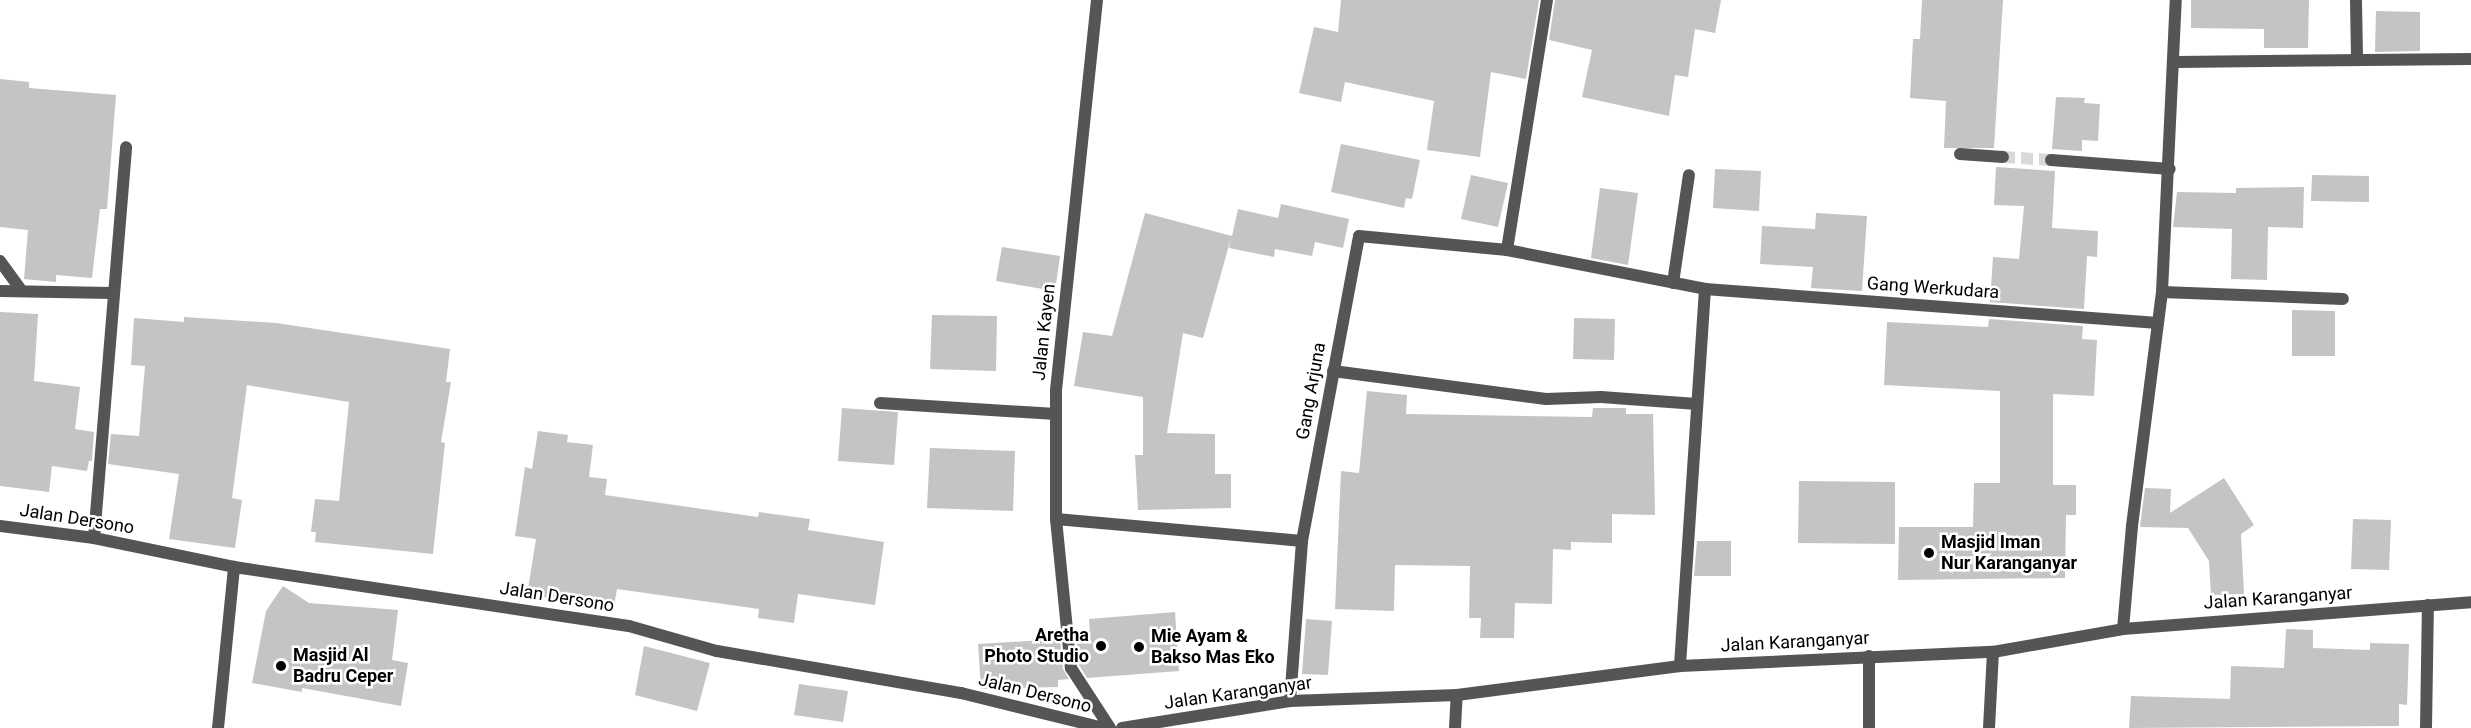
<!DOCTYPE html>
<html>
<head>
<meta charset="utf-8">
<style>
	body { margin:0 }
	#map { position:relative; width:2471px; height:728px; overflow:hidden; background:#fff; font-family:Roboto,sans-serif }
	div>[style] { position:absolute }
	.building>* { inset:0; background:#c4c4c4 }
	.minor-tunnel>* { height:12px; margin-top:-6px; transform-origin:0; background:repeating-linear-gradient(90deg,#d9d9d9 0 12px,transparent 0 18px) }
	.service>* { height:12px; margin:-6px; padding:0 6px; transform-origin:6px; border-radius:6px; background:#555 }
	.minor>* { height:12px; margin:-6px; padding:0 6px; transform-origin:6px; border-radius:6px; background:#555 }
	.dots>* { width:16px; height:16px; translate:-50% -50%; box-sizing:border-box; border:3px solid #fff; border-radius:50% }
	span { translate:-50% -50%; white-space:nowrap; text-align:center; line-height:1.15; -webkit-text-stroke:5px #fff; paint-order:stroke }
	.street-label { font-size:18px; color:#000 }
	.poi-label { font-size:18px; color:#000; font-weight:700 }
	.left { translate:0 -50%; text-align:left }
	.right { translate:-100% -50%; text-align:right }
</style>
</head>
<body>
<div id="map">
	<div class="building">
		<div style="clip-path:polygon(1341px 0,1539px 0,1526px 79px,1491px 72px,1480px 157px,1427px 150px,1434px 101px,1345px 82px,1341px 102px,1299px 93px,1314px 27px,1338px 32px)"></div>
		<div style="clip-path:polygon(1555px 0,1721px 0,1715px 33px,1695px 29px,1688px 77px,1675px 75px,1669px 116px,1582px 97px,1592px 50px,1549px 40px)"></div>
		<div style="clip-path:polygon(1922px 0,2003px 0,1994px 148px,1944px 148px,1946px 101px,1910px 98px,1913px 39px,1920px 39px)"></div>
		<div style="clip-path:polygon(2191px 0,2309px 0,2308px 48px,2264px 48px,2264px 29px,2191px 28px)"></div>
		<div style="clip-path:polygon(2376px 11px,2420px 12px,2420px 51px,2375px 52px)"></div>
		<div style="clip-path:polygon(0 79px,29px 82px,29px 88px,116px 95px,107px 209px,100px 209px,92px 278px,56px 275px,56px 282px,24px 279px,28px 230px,0 227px)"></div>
		<div style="clip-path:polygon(2056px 97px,2085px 98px,2084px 103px,2100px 104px,2098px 141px,2082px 140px,2082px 151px,2052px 149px)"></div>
		<div style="clip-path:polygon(1341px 144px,1420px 160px,1412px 199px,1406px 198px,1404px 208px,1331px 192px)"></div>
		<div style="clip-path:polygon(1996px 167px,2055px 171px,2052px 228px,2098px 231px,2097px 257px,2087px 256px,2084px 309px,1990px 302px,1993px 257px,2019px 259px,2024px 206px,1994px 205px)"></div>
		<div style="clip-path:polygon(1715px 169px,1761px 171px,1759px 211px,1713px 208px)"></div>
		<div style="clip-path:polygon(1471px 175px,1508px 183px,1498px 227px,1461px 219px)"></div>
		<div style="clip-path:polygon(2312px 175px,2369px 176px,2369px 202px,2311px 201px)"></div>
		<div style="clip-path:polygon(2304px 187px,2303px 228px,2268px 227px,2267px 280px,2231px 279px,2232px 229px,2173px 227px,2177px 192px,2236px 193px,2236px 188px)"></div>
		<div style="clip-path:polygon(1600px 188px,1638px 193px,1628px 265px,1591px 258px)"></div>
		<div style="clip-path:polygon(1281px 204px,1349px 219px,1343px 248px,1315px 242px,1312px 256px,1275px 249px,1274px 257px,1229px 248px,1231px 238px,1203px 338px,1183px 333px,1167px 433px,1215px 434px,1215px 474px,1231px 474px,1231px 508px,1138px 510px,1135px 455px,1143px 455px,1143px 397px,1074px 386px,1083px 332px,1112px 336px,1145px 213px,1232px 236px,1238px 209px,1278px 218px)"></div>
		<div style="clip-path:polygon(1816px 213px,1867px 216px,1862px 291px,1811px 288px,1813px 267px,1760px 264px,1762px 226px,1815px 229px)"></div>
		<div style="clip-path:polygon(1002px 247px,1060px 256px,1055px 291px,996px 281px)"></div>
		<div style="clip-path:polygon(2292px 310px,2335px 311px,2335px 356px,2292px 356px)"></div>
		<div style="clip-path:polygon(0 312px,38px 314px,34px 381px,80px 387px,75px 429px,94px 432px,92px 461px,89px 461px,87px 471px,52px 466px,49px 492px,0 486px)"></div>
		<div style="clip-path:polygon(932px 315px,997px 316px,996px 371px,930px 369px)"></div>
		<div style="clip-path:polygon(184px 317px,276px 323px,450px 349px,446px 382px,451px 382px,441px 442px,445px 443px,433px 554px,315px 542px,316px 532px,311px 532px,315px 499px,339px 501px,349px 402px,247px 385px,232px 498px,242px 500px,235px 548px,169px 539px,179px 474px,108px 464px,111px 434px,139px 436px,145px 366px,131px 365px,134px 318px,184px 322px)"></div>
		<div style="clip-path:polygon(1574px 318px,1615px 319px,1614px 360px,1573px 359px)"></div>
		<div style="clip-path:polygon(1989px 319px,2083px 326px,2082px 339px,2097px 340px,2094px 396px,2053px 394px,2053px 485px,2076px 485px,2076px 515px,2066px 515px,2065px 578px,1898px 580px,1899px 527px,1973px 527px,1974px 483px,2000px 483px,2000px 391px,1884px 385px,1887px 322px,1988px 327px)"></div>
		<div style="clip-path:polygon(1367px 391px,1407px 395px,1406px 414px,1592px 417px,1593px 408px,1626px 408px,1626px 414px,1653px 414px,1655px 515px,1612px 514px,1612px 543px,1571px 542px,1571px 550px,1553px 549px,1552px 604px,1515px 603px,1514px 638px,1480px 638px,1481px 618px,1469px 618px,1470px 566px,1395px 565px,1394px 611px,1335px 609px,1341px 471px,1359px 473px)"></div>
		<div style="clip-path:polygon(842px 408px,898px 412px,894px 465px,838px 461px)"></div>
		<div style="clip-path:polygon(538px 431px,568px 435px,567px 442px,593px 445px,589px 477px,607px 479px,605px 495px,758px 517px,759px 512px,810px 519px,808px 530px,884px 542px,875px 605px,798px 594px,794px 623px,758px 618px,759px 609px,617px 589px,614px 606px,527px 595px,536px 539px,515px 536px,525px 467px,532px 469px)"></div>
		<div style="clip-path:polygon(930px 448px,1015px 451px,1013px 511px,927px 508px)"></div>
		<div style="clip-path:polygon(2224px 478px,2254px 525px,2241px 534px,2244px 594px,2211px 595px,2209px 561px,2188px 528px,2140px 527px,2145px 488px,2171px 489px,2170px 513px)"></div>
		<div style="clip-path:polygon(1799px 481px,1895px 482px,1895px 544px,1798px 543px)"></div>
		<div style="clip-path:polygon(2353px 519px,2391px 520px,2389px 570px,2351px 569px)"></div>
		<div style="clip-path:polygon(1697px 541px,1731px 541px,1731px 576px,1694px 576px)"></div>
		<div style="clip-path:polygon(283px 586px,309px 603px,398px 610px,392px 660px,408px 663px,401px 706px,302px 688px,302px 692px,252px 683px,266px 611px)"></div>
		<div style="clip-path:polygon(1175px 612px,1179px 671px,1087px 678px,1079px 665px,1076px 638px,1090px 637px,1089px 619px)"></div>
		<div style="clip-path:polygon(1306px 619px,1332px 621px,1328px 675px,1302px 674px)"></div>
		<div style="clip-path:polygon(2286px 629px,2313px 630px,2313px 648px,2370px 650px,2370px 643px,2409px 644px,2407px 705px,2399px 704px,2399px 726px,2129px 728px,2131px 696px,2230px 699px,2231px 666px,2284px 668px)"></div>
		<div style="clip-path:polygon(1060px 639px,1063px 669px,1069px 679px,1058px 680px,1058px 687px,981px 689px,978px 644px)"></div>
		<div style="clip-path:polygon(644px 646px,710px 663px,697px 711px,635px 695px)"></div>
		<div style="clip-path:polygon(799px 684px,848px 691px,843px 722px,794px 715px)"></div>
	</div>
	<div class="minor-tunnel">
		<div style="left:2003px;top:157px;width:48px;rotate:3.6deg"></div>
	</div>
	<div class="service">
		<div style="left:1673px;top:283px;width:109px;rotate:-81.6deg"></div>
		<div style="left:1333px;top:371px;width:215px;rotate:7.5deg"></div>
		<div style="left:1546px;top:399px;width:55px;rotate:-2.1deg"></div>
		<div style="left:1601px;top:397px;width:96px;rotate:4.2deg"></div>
		<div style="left:880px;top:403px;width:176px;rotate:3.6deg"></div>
	</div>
	<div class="minor">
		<div style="left:1097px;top:0;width:393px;rotate:96deg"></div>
		<div style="left:1056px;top:391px;width:128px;rotate:90deg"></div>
		<div style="left:1056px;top:519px;width:150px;rotate:84.3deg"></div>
		<div style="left:1071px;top:668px;width:72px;rotate:57deg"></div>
		<div style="left:1547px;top:0;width:253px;rotate:99.1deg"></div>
		<div style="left:1507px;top:250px;width:202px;rotate:11.1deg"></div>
		<div style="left:1705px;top:289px;width:378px;rotate:93.8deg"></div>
		<div style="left:2356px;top:0;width:60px;rotate:89deg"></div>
		<div style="left:2176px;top:62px;width:295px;rotate:-0.6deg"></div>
		<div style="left:1960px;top:154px;width:43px;rotate:4deg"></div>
		<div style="left:2051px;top:160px;width:119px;rotate:4.3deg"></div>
		<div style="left:0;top:261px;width:34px;rotate:54deg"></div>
		<div style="left:1705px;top:289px;width:454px;rotate:4.3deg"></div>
		<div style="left:0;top:291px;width:112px;rotate:1deg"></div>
		<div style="left:2162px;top:292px;width:181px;rotate:2.2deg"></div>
		<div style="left:1056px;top:519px;width:247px;rotate:5.1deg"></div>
		<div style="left:0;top:526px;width:95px;rotate:7.3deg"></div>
		<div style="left:94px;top:538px;width:143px;rotate:11.7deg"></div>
		<div style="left:234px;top:567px;width:399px;rotate:8.5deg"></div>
		<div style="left:629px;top:626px;width:91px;rotate:15.9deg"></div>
		<div style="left:717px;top:651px;width:248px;rotate:9.8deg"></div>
		<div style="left:961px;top:693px;width:147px;rotate:13.8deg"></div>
		<div style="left:94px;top:538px;width:392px;rotate:-85.3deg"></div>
		<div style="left:2123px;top:629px;width:103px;rotate:-85deg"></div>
		<div style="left:2132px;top:526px;width:236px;rotate:-82.7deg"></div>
		<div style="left:2162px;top:292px;width:292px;rotate:-87.3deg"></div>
		<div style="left:1869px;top:656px;width:72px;rotate:90deg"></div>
		<div style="left:1290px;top:701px;width:160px;rotate:-85.7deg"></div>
		<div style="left:1302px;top:541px;width:310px;rotate:-79.4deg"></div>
		<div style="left:1359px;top:236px;width:149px;rotate:5.4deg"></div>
		<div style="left:218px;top:728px;width:162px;rotate:-84.3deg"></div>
		<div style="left:1122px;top:728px;width:170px;rotate:-9.1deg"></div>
		<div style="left:1290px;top:701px;width:167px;rotate:-2.1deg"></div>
		<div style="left:1457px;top:695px;width:225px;rotate:-7.4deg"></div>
		<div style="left:1680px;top:666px;width:313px;rotate:-2.6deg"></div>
		<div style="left:1993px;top:652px;width:132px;rotate:-10deg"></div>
		<div style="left:2123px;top:629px;width:349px;rotate:-4.4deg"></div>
		<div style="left:1455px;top:728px;width:33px;rotate:-87deg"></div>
		<div style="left:1989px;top:728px;width:76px;rotate:-87deg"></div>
		<div style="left:2426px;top:728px;width:123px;rotate:-89.1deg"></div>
	</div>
	<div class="dots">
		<div style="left:1929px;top:553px;background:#000"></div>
		<div style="left:1101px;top:646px;background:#000"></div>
		<div style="left:1139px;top:647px;background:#000"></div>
		<div style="left:281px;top:666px;background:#000"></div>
	</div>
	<div class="street-label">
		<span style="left:1933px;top:288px;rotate:4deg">Gang Werkudara</span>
		<span style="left:1044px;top:332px;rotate:-84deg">Jalan Kayen</span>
		<span style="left:1311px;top:391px;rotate:-80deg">Gang Arjuna</span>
		<span style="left:77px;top:519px;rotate:9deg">Jalan Dersono</span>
		<span style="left:557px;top:597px;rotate:9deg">Jalan Dersono</span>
		<span style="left:2278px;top:598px;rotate:-4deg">Jalan Karanganyar</span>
		<span style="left:1795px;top:642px;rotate:-3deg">Jalan Karanganyar</span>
		<span style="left:1035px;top:693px;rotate:14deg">Jalan Dersono</span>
		<span style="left:1238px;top:693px;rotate:-8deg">Jalan Karanganyar</span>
	</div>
	<div class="poi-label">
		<span class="left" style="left:1941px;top:553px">Masjid Iman<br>Nur Karanganyar</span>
		<span class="right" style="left:1089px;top:646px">Aretha<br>Photo Studio</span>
		<span class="left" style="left:1151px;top:647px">Mie Ayam &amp;<br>Bakso Mas Eko</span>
		<span class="left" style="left:293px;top:666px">Masjid Al<br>Badru Ceper</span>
	</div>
</div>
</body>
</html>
